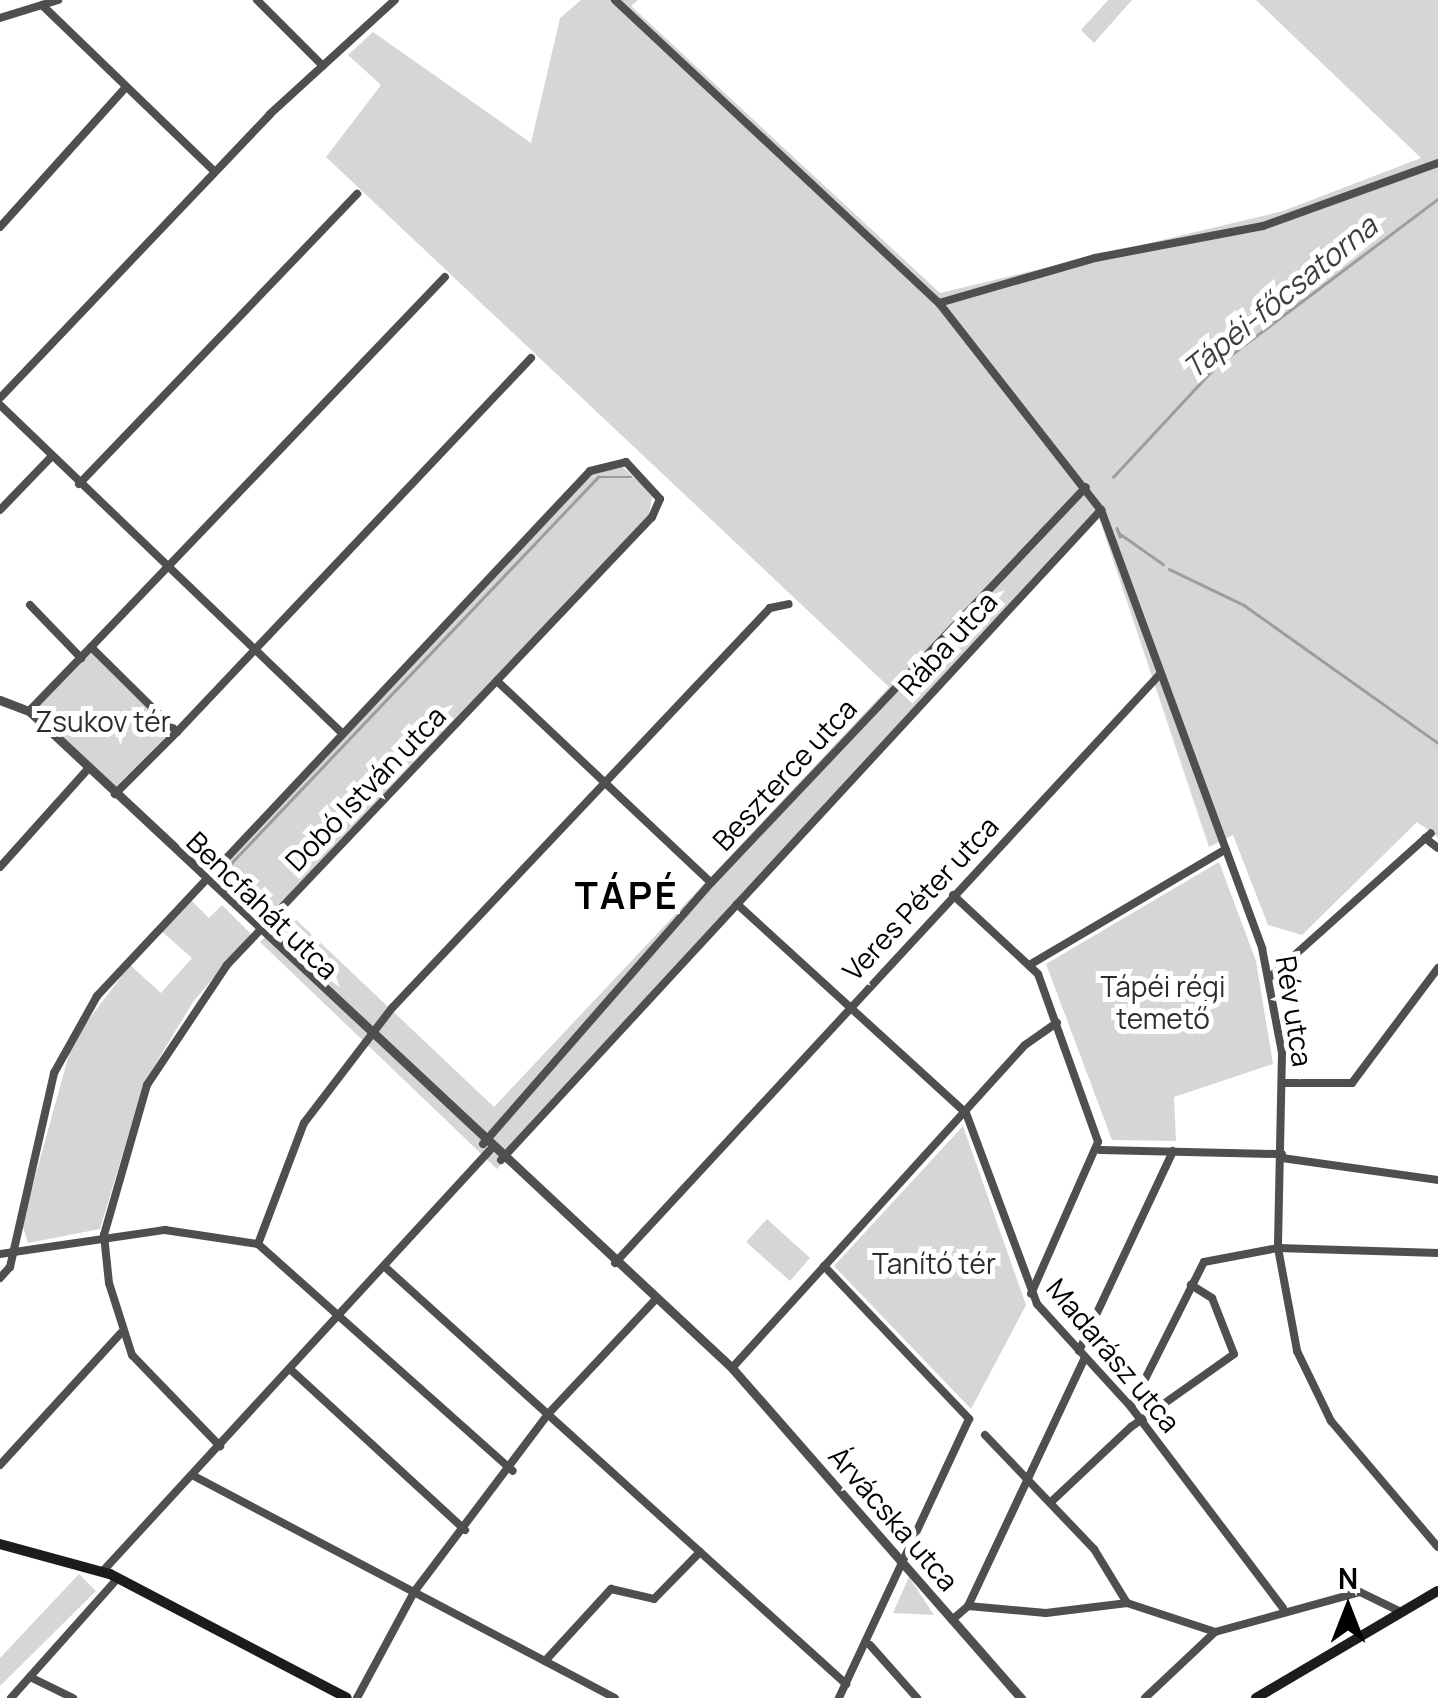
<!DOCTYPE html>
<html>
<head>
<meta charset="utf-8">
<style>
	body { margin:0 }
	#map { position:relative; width:1438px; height:1698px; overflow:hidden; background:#fff; font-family:Manrope,sans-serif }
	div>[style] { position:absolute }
	.green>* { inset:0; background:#d6d6d6 }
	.stream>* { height:2.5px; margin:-1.25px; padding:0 1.25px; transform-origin:1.25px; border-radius:1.25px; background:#9d9d9d }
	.minor>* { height:8px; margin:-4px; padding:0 4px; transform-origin:4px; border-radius:4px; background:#4f4f4f }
	.tertiary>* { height:9px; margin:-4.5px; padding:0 4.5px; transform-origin:4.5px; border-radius:4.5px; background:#4f4f4f }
	.secondary>* { height:10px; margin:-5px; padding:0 5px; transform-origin:5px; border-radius:5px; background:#1c1c1c }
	span { translate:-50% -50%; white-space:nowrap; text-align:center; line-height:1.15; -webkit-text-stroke:10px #fff; paint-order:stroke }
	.street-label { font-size:28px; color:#000 }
	.park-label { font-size:28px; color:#2d2d2d }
	.water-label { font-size:30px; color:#3e3e3e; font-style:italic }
	.district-label { font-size:38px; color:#000; font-weight:700; letter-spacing:2.5px }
	.north { position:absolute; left:1298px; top:1558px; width:100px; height:100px; -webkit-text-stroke:8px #fff; paint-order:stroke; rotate:0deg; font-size:28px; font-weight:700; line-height:40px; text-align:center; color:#000 }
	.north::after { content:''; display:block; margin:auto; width:35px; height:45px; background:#000; clip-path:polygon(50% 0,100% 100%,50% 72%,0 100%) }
</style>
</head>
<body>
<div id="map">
	<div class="green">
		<div style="clip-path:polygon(581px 0,638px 0,631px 6px,940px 293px,1283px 211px,1421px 158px,1256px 0,1438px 0,1438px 837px,1417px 822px,1302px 935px,1268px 925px,1233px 835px,1209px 847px,1099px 518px,497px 1169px,260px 942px,289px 913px,494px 1107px,889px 687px,326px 157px,381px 85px,348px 55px,373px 32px,531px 143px,560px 18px)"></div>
		<div style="clip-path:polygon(1108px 0,1132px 0,1094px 43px,1081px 30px)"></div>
		<div style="clip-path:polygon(617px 462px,653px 494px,648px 518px,259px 925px,210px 877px,592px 472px)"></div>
		<div style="clip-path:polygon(91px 647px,177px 732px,115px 794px,29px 711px)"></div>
		<div style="clip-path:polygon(1219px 862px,1256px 961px,1273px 1064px,1174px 1097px,1176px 1141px,1112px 1140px,1046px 964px)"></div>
		<div style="clip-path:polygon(189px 898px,209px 918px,222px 905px,251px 934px,193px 1002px,144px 1083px,100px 1229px,28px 1243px,22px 1224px,73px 1040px,130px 965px,161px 993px,192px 958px,159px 929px)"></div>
		<div style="clip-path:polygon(963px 1126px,1026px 1305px,971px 1409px,834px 1266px)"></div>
		<div style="clip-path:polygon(767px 1219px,810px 1258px,790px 1281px,746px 1242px)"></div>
		<div style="clip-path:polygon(79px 1574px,96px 1591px,0 1686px,0 1658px)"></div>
		<div style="clip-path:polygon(909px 1577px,934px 1615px,893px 1613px)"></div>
	</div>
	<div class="stream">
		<div style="left:1113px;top:477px;width:151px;rotate:-47.1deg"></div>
		<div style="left:1216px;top:366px;width:278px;rotate:-37deg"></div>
		<div style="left:1117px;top:528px;width:9px;rotate:69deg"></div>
		<div style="left:1119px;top:533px;width:54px;rotate:35.2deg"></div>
		<div style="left:1169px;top:569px;width:83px;rotate:25.6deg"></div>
		<div style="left:1244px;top:605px;width:238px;rotate:35.4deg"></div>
		<div style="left:218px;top:877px;width:552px;rotate:-46.47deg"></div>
		<div style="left:598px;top:477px;width:33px"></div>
		<div style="left:218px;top:877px;width:60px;rotate:45.7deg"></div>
		<div style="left:274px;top:933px;width:64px;rotate:43.7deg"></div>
	</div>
	<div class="minor">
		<div style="left:257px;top:0;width:93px;rotate:45deg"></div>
		<div style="left:615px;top:0;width:444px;rotate:43.1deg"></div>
		<div style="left:939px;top:303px;width:263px;rotate:52deg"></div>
		<div style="left:1101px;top:510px;width:467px;rotate:69.8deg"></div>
		<div style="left:1262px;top:948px;width:107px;rotate:79.2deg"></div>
		<div style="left:1282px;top:1053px;width:195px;rotate:91.2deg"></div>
		<div style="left:1278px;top:1248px;width:105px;rotate:79.5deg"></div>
		<div style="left:1297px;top:1351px;width:78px;rotate:64.1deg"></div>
		<div style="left:1331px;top:1421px;width:165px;rotate:49.7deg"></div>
		<div style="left:42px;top:5px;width:240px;rotate:44deg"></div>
		<div style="left:0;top:18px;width:61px;rotate:-17.2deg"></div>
		<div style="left:0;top:227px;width:187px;rotate:-48deg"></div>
		<div style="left:939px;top:303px;width:162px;rotate:-16.1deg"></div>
		<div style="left:1095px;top:258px;width:171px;rotate:-10.8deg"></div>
		<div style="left:1263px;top:226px;width:186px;rotate:-19.8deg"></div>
		<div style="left:0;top:398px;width:392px;rotate:-46.4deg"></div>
		<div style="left:270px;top:114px;width:169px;rotate:-42.4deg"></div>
		<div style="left:0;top:405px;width:475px;rotate:43.8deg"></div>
		<div style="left:79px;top:484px;width:402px;rotate:-46.2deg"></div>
		<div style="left:0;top:510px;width:74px;rotate:-46.1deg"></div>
		<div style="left:30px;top:605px;width:74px;rotate:46.1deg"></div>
		<div style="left:91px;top:647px;width:512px;rotate:-46.27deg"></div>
		<div style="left:497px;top:681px;width:294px;rotate:43.3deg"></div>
		<div style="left:29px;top:711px;width:89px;rotate:-45.9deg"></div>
		<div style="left:91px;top:647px;width:121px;rotate:44.7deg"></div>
		<div style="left:177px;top:732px;width:88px;rotate:135deg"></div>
		<div style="left:177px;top:732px;width:515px;rotate:-46.57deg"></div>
		<div style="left:1425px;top:838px;width:16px;rotate:38deg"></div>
		<div style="left:0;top:867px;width:132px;rotate:-48.1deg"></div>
		<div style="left:953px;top:895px;width:116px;rotate:42.9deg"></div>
		<div style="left:1038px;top:974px;width:178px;rotate:70.3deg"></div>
		<div style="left:1098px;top:1142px;width:166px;rotate:113.8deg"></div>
		<div style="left:737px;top:904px;width:310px;rotate:42.4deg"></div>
		<div style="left:966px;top:1113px;width:204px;rotate:69.6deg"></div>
		<div style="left:1037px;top:1304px;width:139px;rotate:47.6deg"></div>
		<div style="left:1131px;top:1407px;width:252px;rotate:52.9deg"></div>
		<div style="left:1031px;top:964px;width:226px;rotate:-30.5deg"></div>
		<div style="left:1269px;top:978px;width:217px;rotate:-41.8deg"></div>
		<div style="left:1284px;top:1083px;width:68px"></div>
		<div style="left:1352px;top:1083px;width:144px;rotate:-53.2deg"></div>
		<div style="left:483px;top:1144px;width:347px;rotate:-48.9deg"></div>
		<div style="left:711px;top:883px;width:545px;rotate:-46.56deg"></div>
		<div style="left:1100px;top:1150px;width:182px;rotate:1.3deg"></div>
		<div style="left:1282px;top:1158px;width:158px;rotate:8deg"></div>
		<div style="left:501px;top:1160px;width:885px;rotate:-47.29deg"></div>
		<div style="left:258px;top:1244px;width:129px;rotate:-69.2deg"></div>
		<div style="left:304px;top:1123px;width:145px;rotate:-52.6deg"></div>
		<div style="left:392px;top:1008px;width:550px;rotate:-46.62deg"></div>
		<div style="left:770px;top:608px;width:19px;rotate:-12deg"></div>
		<div style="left:0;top:1254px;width:167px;rotate:-8.3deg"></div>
		<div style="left:165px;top:1230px;width:94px;rotate:8.6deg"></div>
		<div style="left:258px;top:1244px;width:341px;rotate:41.7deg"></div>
		<div style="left:615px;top:1263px;width:802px;rotate:-47.22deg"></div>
		<div style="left:824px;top:1266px;width:211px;rotate:46.5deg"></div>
		<div style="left:969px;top:1419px;width:308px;rotate:115deg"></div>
		<div style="left:385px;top:1267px;width:622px;rotate:42.13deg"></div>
		<div style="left:0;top:1278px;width:15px;rotate:-48deg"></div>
		<div style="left:10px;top:1267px;width:199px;rotate:-77.2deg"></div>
		<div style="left:54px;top:1073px;width:88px;rotate:-60.8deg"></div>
		<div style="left:97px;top:996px;width:720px;rotate:-46.8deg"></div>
		<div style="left:590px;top:471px;width:37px;rotate:-14deg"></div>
		<div style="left:626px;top:462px;width:50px;rotate:47.4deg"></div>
		<div style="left:660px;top:499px;width:20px;rotate:114deg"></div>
		<div style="left:652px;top:517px;width:618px;rotate:133.49deg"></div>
		<div style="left:227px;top:965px;width:144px;rotate:123.7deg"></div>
		<div style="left:147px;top:1085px;width:156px;rotate:106deg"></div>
		<div style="left:104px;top:1235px;width:48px;rotate:84.1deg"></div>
		<div style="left:109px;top:1283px;width:76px;rotate:72.3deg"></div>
		<div style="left:132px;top:1355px;width:127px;rotate:46deg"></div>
		<div style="left:1079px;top:1351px;width:221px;rotate:-64.8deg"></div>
		<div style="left:732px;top:1368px;width:436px;rotate:-47.8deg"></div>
		<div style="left:1025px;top:1045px;width:39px;rotate:-35deg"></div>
		<div style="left:290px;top:1369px;width:238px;rotate:42.6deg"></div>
		<div style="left:1131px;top:1407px;width:162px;rotate:-63.3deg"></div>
		<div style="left:1204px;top:1262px;width:75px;rotate:-10.7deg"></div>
		<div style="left:1278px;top:1248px;width:160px;rotate:1.8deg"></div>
		<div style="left:985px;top:1435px;width:158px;rotate:46.3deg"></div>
		<div style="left:1094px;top:1549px;width:63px;rotate:58.6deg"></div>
		<div style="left:0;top:1465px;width:179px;rotate:-47.5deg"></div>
		<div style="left:192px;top:1475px;width:478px;rotate:27.8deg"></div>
		<div style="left:1051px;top:1502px;width:110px;rotate:-43.2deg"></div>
		<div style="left:1131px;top:1427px;width:126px;rotate:-35.3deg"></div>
		<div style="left:1234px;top:1354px;width:60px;rotate:-111.4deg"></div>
		<div style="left:1212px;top:1298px;width:25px;rotate:-148deg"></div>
		<div style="left:102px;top:1572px;width:573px;rotate:-47.4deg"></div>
		<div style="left:968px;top:1606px;width:78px;rotate:5.1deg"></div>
		<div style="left:1046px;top:1613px;width:82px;rotate:-7deg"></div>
		<div style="left:1127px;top:1603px;width:93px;rotate:18.2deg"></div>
		<div style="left:1215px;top:1632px;width:150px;rotate:-15.4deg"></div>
		<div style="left:1360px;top:1592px;width:46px;rotate:26deg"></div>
		<div style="left:952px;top:1620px;width:21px;rotate:-41deg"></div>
		<div style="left:968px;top:1606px;width:275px;rotate:-64.8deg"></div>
		<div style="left:870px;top:1645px;width:71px;rotate:48.4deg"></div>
		<div style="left:545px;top:1661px;width:98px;rotate:-47.5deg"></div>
		<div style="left:611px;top:1589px;width:44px;rotate:13.1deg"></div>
		<div style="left:654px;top:1599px;width:66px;rotate:-45.6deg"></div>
		<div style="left:30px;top:1677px;width:48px;rotate:26deg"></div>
		<div style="left:11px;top:1698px;width:161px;rotate:-48.3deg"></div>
		<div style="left:357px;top:1698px;width:120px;rotate:-61.7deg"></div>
		<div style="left:414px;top:1592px;width:223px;rotate:-53deg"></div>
		<div style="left:548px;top:1414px;width:156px;rotate:-46.8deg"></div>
		<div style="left:1145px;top:1698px;width:96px;rotate:-43.3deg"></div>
	</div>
	<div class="tertiary">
		<div style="left:0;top:700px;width:31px;rotate:21deg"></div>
		<div style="left:29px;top:711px;width:962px;rotate:43.06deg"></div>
		<div style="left:732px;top:1368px;width:439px;rotate:48.8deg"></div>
	</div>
	<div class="secondary">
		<div style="left:0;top:1544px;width:114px;rotate:15.3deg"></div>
		<div style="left:110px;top:1574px;width:267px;rotate:27.6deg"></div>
		<div style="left:1256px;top:1698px;width:211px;rotate:-30.5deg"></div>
	</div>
	<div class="street-label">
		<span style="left:947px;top:643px;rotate:-47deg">Rába utca</span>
		<span style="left:784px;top:774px;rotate:-47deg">Beszterce utca</span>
		<span style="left:365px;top:788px;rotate:-46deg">Dobó István utca</span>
		<span style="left:920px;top:898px;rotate:-47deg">Veres Péter utca</span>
		<span style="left:263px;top:905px;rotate:44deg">Bencfahát utca</span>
		<span style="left:1295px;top:1011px;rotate:81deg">Rév utca</span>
		<span style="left:1114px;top:1355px;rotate:50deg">Madarász utca</span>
		<span style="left:894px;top:1518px;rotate:49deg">Árvácska utca</span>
	</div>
	<div class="park-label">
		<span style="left:103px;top:721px">Zsukov tér</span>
		<span style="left:1163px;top:1002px">Tápéi régi<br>temető</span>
		<span style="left:934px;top:1263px">Tanító tér</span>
	</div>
	<div class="water-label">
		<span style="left:1280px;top:297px;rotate:-39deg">Tápéi-főcsatorna</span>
	</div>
	<div class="district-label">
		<span style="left:627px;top:895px">TÁPÉ</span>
	</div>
	<div class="north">N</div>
</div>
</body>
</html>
